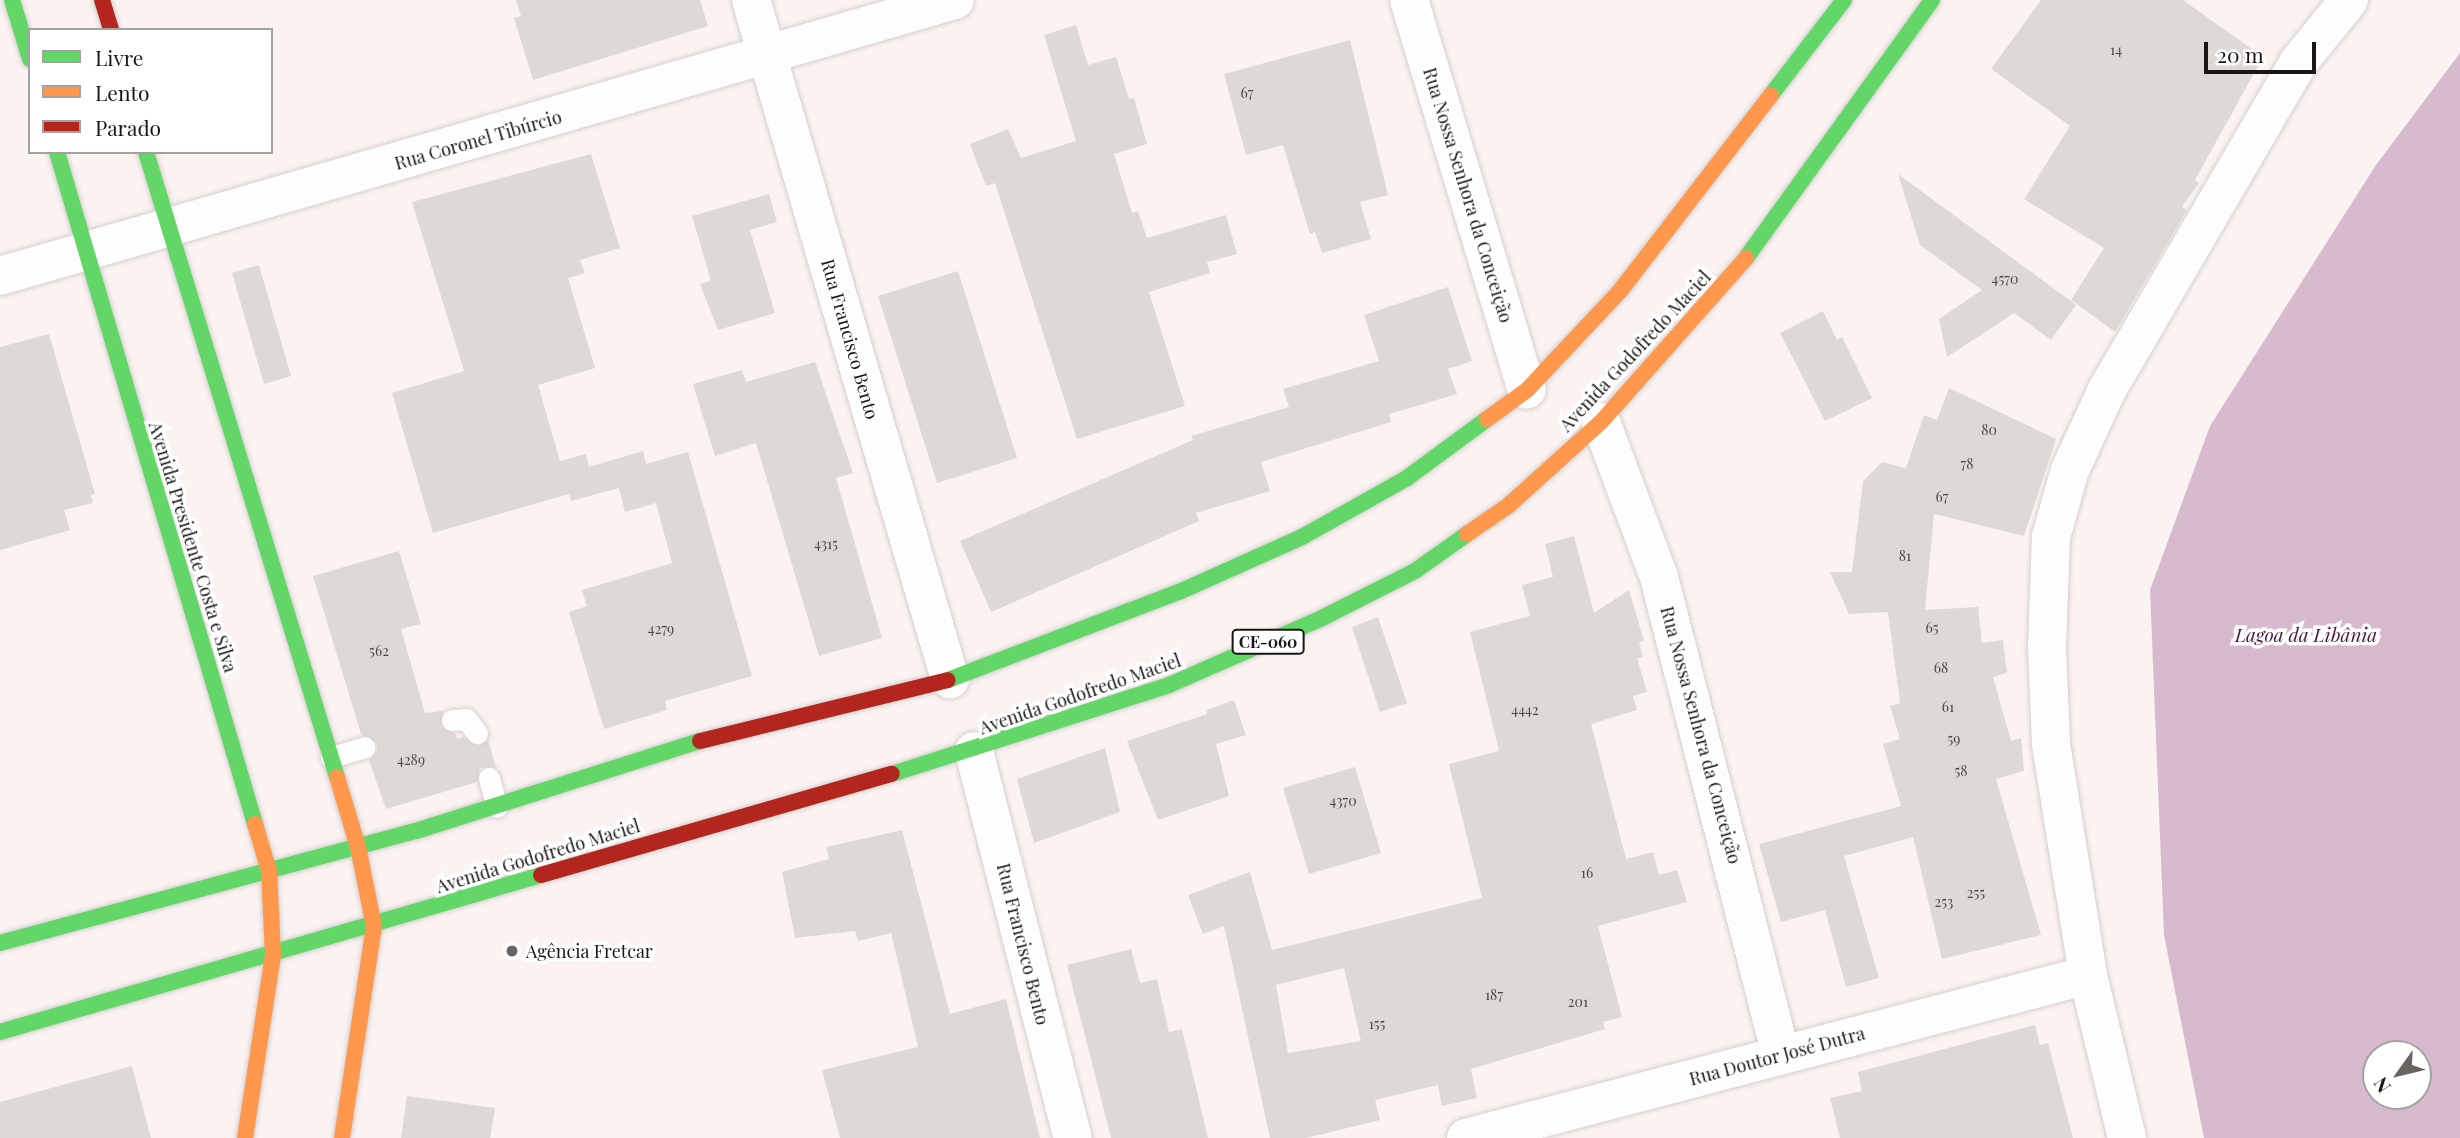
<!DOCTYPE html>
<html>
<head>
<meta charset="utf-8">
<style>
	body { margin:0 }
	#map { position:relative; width:2460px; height:1138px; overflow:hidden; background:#faf3f2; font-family:"Playfair Display",serif }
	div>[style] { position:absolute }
	.water>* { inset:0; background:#d8bace }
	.building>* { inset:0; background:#ded9d7 }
	.roads { filter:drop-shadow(0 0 2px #d5cfce) drop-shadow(0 0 2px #d5cfce) }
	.lane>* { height:21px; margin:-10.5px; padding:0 10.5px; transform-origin:10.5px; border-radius:10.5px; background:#fefdfd }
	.street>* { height:38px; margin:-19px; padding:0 19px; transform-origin:19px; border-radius:19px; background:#fefdfd }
	.fast>* { height:16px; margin:-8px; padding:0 8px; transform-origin:8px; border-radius:8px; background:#63d668 }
	.slow>* { height:16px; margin:-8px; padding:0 8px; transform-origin:8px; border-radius:8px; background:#ff974d }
	.jam>* { height:16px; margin:-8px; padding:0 8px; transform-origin:8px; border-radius:8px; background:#b3261e }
	.dots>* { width:19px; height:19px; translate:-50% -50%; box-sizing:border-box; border:4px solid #fff; border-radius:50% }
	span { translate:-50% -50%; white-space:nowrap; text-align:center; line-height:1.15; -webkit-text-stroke:7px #fff; paint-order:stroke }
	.number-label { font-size:14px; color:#4c4746 }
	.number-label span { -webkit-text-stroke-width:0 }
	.shield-label span { padding:2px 5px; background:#fff; border:2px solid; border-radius:5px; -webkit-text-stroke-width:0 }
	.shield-label { font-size:16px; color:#1b1615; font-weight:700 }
	.street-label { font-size:18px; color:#1b1615 }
	.poi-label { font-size:18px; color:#1b1615 }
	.left { translate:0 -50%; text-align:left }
	.water-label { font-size:19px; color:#4a183f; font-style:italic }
	.legend { position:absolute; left:28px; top:28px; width:245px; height:126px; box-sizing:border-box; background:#fff; border:2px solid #a4a2a1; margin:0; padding:9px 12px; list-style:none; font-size:21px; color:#1b1615 }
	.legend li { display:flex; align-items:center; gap:14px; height:35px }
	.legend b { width:35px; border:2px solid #a4a2a1 }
	.north { position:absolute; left:2362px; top:1040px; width:70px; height:70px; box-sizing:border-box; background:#fff; border:2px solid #a4a2a1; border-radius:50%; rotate:236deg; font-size:19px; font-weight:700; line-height:28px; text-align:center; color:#1b1615 }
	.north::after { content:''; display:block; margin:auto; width:24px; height:32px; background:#696362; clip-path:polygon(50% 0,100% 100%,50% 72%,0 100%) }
	.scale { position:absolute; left:2204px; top:42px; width:112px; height:32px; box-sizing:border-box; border:4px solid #1b1615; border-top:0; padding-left:9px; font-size:21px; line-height:24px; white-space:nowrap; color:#1b1615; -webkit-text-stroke:5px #fff; paint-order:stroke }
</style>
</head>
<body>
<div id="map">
	<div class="water">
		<div style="clip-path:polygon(evenodd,2460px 53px,2460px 1138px,2204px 1138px,2164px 935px,2150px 590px,2210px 426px,2376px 165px,2460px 53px,2376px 1054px,2418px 1054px,2418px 1096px,2376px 1096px,2376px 1054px)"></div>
	</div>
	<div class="building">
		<div style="clip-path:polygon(516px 0,700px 0,708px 26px,533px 80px,514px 18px,521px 16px)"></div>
		<div style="clip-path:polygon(2041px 0,2183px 0,2263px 57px,2195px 180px,2199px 183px,2182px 207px,2187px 210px,2115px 332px,2071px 300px,2104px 248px,2024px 199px,2070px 126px,1991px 69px)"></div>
		<div style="clip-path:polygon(1076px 25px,1088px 65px,1116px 57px,1129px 99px,1134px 98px,1147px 144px,1114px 154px,1132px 213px,1138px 211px,1147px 238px,1226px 215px,1237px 254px,1207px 262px,1210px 273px,1149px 292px,1185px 406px,1077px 439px,995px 183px,986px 186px,970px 144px,1008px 129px,1021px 158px,1076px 141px,1044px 35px)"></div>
		<div style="clip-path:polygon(1350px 40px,1388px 195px,1360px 202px,1371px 239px,1322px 253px,1315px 232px,1310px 234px,1283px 145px,1246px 155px,1224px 74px)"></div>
		<div style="clip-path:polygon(591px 154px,620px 248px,580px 260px,585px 273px,568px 278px,595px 368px,538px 385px,560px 461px,586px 454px,589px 467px,643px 451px,646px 464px,688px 452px,752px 676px,665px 701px,667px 710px,604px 729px,569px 612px,587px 606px,582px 590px,672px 563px,656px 503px,625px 512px,619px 488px,571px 501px,569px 494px,433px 533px,392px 393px,464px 371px,412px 202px)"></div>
		<div style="clip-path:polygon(1898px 174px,2076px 305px,2051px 340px,2014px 313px,1947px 357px,1939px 319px,1982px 290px,1920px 245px)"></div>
		<div style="clip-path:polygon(769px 194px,777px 222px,750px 230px,775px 313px,718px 330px,700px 284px,711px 281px,692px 216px)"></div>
		<div style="clip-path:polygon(259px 265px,291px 376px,264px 384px,232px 273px)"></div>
		<div style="clip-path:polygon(958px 271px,1017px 458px,937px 483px,878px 296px)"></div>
		<div style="clip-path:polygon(1448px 287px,1472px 361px,1448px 369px,1457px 394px,1389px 414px,1391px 422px,1261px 462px,1270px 491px,1196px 513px,1199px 521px,991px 612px,960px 541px,1193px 440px,1191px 436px,1289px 407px,1283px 389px,1379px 361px,1364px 315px)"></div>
		<div style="clip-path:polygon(1823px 311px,1837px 340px,1842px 337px,1872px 398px,1825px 421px,1780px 333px)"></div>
		<div style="clip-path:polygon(49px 334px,95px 494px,91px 495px,93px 503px,64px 510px,70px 530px,0 550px,0 347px)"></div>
		<div style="clip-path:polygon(815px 362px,853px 473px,836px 478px,882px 638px,819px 656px,756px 443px,715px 456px,693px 384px,742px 370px,746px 382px)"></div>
		<div style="clip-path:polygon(1949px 388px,2056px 439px,2024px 536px,1934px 514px,1925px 610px,1978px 607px,1982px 643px,2003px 640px,2007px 673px,1993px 677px,2011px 741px,2021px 738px,2024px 771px,1996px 779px,2041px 935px,1942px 959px,1913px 837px,1844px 856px,1879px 978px,1846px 987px,1825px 910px,1781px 922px,1759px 844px,1901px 806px,1883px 744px,1900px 739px,1890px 706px,1900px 703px,1888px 612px,1849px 614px,1830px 572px,1852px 572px,1863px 481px,1882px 462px,1906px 468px,1924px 415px,1937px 420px)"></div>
		<div style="clip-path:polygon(evenodd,1574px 536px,1594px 613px,1629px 590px,1644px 641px,1639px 642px,1643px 657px,1637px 658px,1647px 692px,1633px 696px,1637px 710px,1591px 724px,1626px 859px,1653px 852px,1659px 875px,1677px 870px,1687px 902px,1598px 926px,1622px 1017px,1603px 1022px,1605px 1029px,1471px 1069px,1477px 1098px,1442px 1106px,1438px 1085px,1375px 1100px,1380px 1120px,1306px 1138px,1270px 1138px,1224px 926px,1203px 934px,1188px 895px,1250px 872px,1272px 950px,1482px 898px,1449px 764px,1499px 751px,1470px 632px,1530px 616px,1522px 585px,1553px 577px,1545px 544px,1574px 536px,1344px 968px,1361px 1041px,1288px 1053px,1276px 985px,1344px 968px)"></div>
		<div style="clip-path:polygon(399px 551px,421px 624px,401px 629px,425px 713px,443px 711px,441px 727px,455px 733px,457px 739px,463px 737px,478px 746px,488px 740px,496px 767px,480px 768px,477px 782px,386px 809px,369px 760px,378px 751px,377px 743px,361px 734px,313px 576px)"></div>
		<div style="clip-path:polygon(1378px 617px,1407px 703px,1380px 712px,1352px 627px)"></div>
		<div style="clip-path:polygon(1234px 700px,1246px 735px,1216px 744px,1229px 796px,1158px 820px,1127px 741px,1207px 714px,1207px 710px)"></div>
		<div style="clip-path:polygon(1105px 748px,1120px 812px,1034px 843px,1017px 779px)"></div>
		<div style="clip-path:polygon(1355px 767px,1381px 853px,1309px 874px,1283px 788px)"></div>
		<div style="clip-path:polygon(902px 830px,950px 1014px,1006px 999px,1040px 1138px,840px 1138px,822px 1070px,918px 1047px,891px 933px,858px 941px,855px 931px,795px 938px,782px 872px,829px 859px,826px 847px)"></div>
		<div style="clip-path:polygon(1131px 949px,1140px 983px,1157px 979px,1169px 1032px,1182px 1029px,1208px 1138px,1111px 1138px,1067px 965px)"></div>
		<div style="clip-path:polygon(2035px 1025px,2040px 1045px,2048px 1043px,2073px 1138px,1840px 1138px,1830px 1098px,1862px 1091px,1858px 1072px)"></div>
		<div style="clip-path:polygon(132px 1066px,151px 1138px,0 1138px,0 1102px)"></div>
		<div style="clip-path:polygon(407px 1096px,495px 1108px,490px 1138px,401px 1138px)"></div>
	</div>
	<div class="roads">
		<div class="lane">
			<div style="left:452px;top:720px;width:14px;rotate:-4deg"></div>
			<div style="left:466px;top:719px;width:18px;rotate:52deg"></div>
			<div style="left:331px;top:757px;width:35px;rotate:-16deg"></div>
			<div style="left:489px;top:778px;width:30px;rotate:75deg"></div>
		</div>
		<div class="street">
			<div style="left:751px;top:0;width:708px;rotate:73.67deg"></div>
			<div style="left:1409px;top:0;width:407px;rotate:73.2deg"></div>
			<div style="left:0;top:276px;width:994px;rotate:-16.12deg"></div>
			<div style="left:1601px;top:422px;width:165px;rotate:69.5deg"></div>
			<div style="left:1659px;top:577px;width:493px;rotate:75.7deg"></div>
			<div style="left:974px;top:751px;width:399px;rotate:75.7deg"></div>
			<div style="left:1466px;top:1138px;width:643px;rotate:-14.68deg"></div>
			<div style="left:2127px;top:1138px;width:168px;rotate:-103.5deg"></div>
			<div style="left:2088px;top:975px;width:235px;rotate:-99.1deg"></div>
			<div style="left:2051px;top:743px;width:97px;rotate:-92.4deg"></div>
			<div style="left:2047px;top:646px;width:109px;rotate:-87.9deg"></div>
			<div style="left:2051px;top:537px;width:70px;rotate:-74.2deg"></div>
			<div style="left:2070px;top:470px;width:88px;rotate:-65.2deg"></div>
			<div style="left:2107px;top:390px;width:379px;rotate:-59.7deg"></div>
			<div style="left:2298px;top:63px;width:81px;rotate:-51deg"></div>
		</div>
		<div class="fast">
			<div style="left:12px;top:0;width:62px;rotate:73deg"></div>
			<div style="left:1771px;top:95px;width:120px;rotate:-52.5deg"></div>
			<div style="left:57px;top:152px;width:701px;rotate:73.58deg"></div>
			<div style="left:146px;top:152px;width:654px;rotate:73.01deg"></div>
			<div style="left:1746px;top:258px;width:318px;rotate:-54.2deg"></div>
			<div style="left:948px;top:680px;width:247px;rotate:-20.9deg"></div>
			<div style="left:1179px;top:592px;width:135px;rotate:-24.1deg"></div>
			<div style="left:1302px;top:537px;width:120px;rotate:-29.3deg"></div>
			<div style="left:1407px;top:478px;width:99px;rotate:-36.4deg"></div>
			<div style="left:892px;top:774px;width:291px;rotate:-17.8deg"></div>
			<div style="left:1169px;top:685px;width:165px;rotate:-23.6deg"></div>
			<div style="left:1320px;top:619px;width:106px;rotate:-26.8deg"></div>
			<div style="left:1415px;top:571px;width:64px;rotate:-35.4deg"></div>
			<div style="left:0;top:943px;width:431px;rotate:-15.1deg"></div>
			<div style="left:416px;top:831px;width:298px;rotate:-17.6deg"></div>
			<div style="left:0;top:1032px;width:563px;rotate:-16.18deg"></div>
		</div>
		<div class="slow">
			<div style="left:1487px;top:419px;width:49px;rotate:-35.9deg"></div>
			<div style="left:1527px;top:390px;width:136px;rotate:-46.8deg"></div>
			<div style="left:1620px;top:291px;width:247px;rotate:-52.4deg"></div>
			<div style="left:1467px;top:534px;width:51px;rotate:-34.6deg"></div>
			<div style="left:1509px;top:505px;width:124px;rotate:-42.1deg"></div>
			<div style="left:1601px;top:422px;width:219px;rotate:-48.5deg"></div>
			<div style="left:337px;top:777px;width:73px;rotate:73.3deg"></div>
			<div style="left:358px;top:847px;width:81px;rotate:78.6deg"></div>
			<div style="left:374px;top:926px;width:214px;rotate:98.6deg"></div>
			<div style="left:245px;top:1138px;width:185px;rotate:-81.3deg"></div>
			<div style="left:273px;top:955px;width:84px;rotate:-92.7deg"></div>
			<div style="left:269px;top:871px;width:49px;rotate:-106.6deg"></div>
		</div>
		<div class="jam">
			<div style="left:102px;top:0;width:31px;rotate:73deg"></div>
			<div style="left:700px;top:741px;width:255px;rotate:-13.8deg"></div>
			<div style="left:541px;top:875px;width:365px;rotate:-16.1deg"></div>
		</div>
	</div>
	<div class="dots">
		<div style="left:512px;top:951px;background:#696362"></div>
	</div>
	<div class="number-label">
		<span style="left:2116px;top:50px">14</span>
		<span style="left:1247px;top:93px">67</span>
		<span style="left:2005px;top:279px">4570</span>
		<span style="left:1989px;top:430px">80</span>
		<span style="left:1967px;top:464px">78</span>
		<span style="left:1942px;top:497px">67</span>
		<span style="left:826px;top:544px">4315</span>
		<span style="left:1905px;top:556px">81</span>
		<span style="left:1932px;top:628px">65</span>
		<span style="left:661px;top:629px">4279</span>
		<span style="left:379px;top:651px">562</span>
		<span style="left:1941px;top:668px">68</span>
		<span style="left:1948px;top:707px">61</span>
		<span style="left:1525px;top:710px">4442</span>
		<span style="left:1954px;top:739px">59</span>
		<span style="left:411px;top:760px">4289</span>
		<span style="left:1961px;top:771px">58</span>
		<span style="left:1343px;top:801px">4370</span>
		<span style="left:1587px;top:873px">16</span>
		<span style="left:1976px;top:893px">255</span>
		<span style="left:1944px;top:902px">253</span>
		<span style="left:1494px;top:995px">187</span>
		<span style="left:1578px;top:1002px">201</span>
		<span style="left:1377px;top:1024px">155</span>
	</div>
	<div class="shield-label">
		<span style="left:1268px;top:642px">CE-060</span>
	</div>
	<div class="street-label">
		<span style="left:478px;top:140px;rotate:-16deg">Rua Coronel Tibúrcio</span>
		<span style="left:1468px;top:195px;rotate:73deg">Rua Nossa Senhora da Conceição</span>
		<span style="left:850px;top:339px;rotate:74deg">Rua Francisco Bento</span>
		<span style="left:1635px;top:351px;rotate:-47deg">Avenida Godofredo Maciel</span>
		<span style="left:193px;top:547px;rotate:73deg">Avenida Presidente Costa e Silva</span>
		<span style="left:1080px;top:694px;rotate:-19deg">Avenida Godofredo Maciel</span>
		<span style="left:1701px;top:735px;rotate:75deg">Rua Nossa Senhora da Conceição</span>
		<span style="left:538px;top:856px;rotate:-17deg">Avenida Godofredo Maciel</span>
		<span style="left:1023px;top:944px;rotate:76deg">Rua Francisco Bento</span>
		<span style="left:1777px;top:1056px;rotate:-15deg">Rua Doutor José Dutra</span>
	</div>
	<div class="poi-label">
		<span class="left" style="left:526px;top:951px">Agência Fretcar</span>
	</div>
	<div class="water-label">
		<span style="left:2306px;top:635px">Lagoa da Libânia</span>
	</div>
	<ul class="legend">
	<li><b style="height:9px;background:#63d668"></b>Livre</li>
	<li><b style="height:9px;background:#ff974d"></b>Lento</li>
	<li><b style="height:9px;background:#b3261e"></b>Parado</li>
	</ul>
	<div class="north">N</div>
	<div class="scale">20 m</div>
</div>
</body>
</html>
